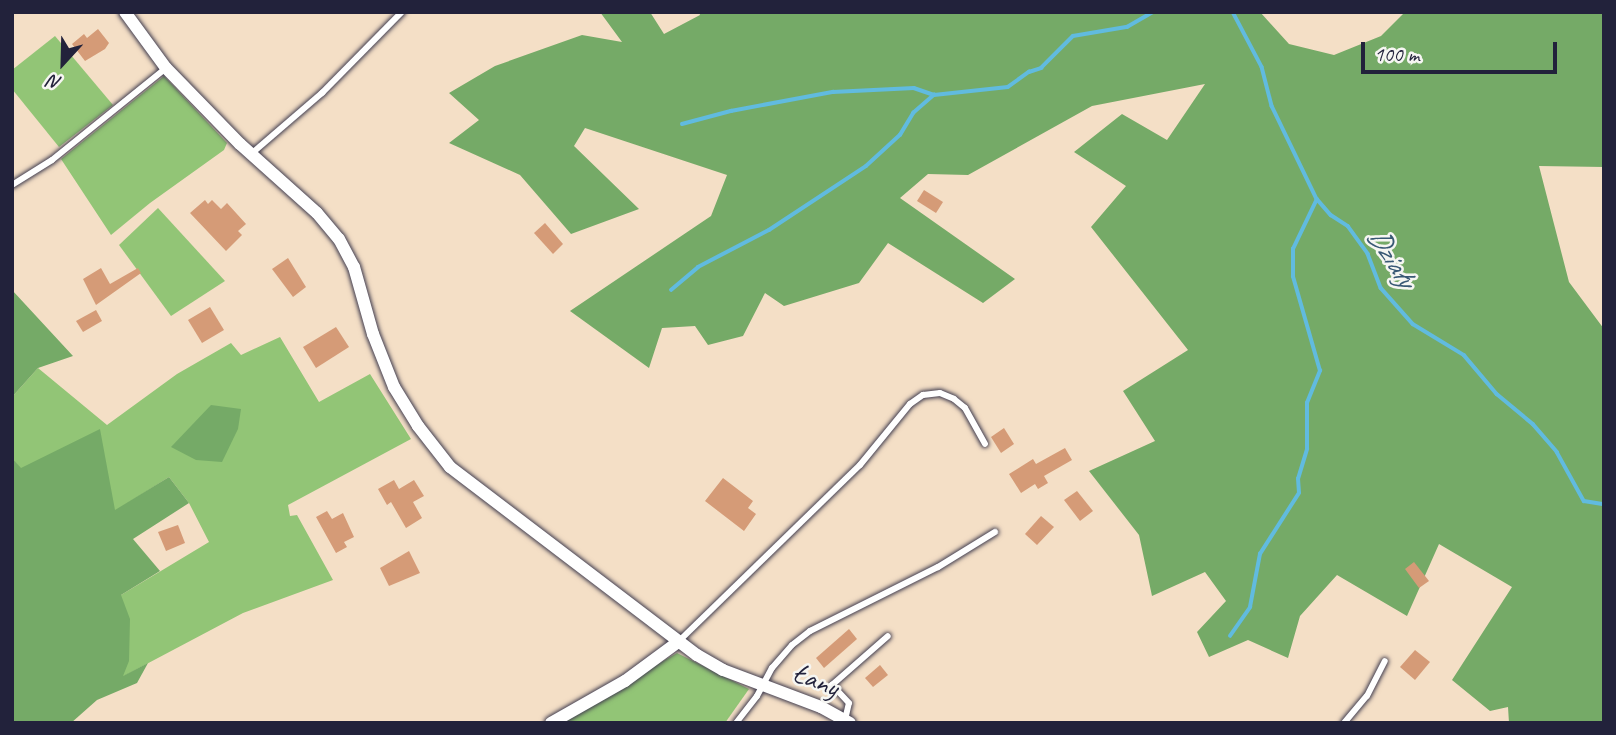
<!DOCTYPE html>
<html>
<head>
<meta charset="utf-8">
<style>
	body { margin:0 }
	#map { position:relative; width:1616px; height:735px; overflow:hidden; background:#f4dfc6; font-family:Caveat,sans-serif }
	div>[style] { position:absolute }
	.green>* { inset:0; background:#92c576 }
	.forest>* { inset:0; background:#75aa67 }
	.stream>* { height:3.5px; margin:-1.75px; padding:0 1.75px; transform-origin:1.75px; border-radius:1.75px; background:#61bbdf }
	.building>* { inset:0; background:#d59b77 }
	.roads { filter:drop-shadow(0 0 2px #423e50) drop-shadow(0 0 2px #423e50) }
	.service>* { height:6px; margin:-3px; padding:0 3px; transform-origin:3px; border-radius:3px; background:#fff }
	.minor>* { height:12px; margin:-6px; padding:0 6px; transform-origin:6px; border-radius:6px; background:#fff }
	span { translate:-50% -50%; white-space:nowrap; text-align:center; line-height:1.15; -webkit-text-stroke:5px #f6f6f2; paint-order:stroke }
	.street-label { font-size:28px; color:#22223b }
	.water-label { font-size:30px; color:#385874; font-style:italic }
	.frame { position:absolute; inset:0; border:14px solid #22223b; pointer-events:none }
	.north { position:absolute; left:28px; top:28px; width:70px; height:70px; -webkit-text-stroke:5px #f6f6f2; paint-order:stroke; rotate:202deg; font-size:19px; font-weight:700; line-height:28px; text-align:center; color:#22223b }
	.north::after { content:''; display:block; margin:auto; width:24px; height:32px; background:#22223b; clip-path:polygon(50% 0,100% 100%,50% 72%,0 100%) }
	.scale { position:absolute; left:1361px; top:42px; width:196px; height:32px; box-sizing:border-box; border:4px solid #22223b; border-top:0; padding-left:9px; font-size:21px; line-height:24px; white-space:nowrap; color:#22223b; -webkit-text-stroke:5px #f6f6f2; paint-order:stroke }
</style>
</head>
<body>
<div id="map">
	<div class="green">
		<div style="clip-path:polygon(55px 36px,113px 105px,59px 147px,12px 89px,12px 70px)"></div>
		<div style="clip-path:polygon(164px 76px,227px 143px,224px 150px,150px 203px,111px 235px,61px 159px)"></div>
		<div style="clip-path:polygon(158px 208px,225px 281px,171px 316px,119px 245px)"></div>
		<div style="clip-path:polygon(280px 337px,319px 402px,370px 374px,411px 439px,288px 505px,290px 516px,297px 515px,333px 580px,243px 613px,122px 677px,121px 595px,209px 542px,189px 503px,169px 477px,115px 511px,20px 468px,12px 458px,12px 397px,38px 368px,107px 425px,177px 374px,231px 343px,241px 355px)"></div>
		<div style="clip-path:polygon(677px 653px,749px 689px,725px 723px,556px 723px)"></div>
	</div>
	<div class="forest">
		<div style="clip-path:polygon(600px 12px,650px 12px,664px 34px,700px 15px,699px 12px,1260px 12px,1289px 44px,1334px 55px,1381px 36px,1405px 12px,1604px 12px,1604px 167px,1539px 166px,1569px 282px,1604px 329px,1604px 723px,1509px 723px,1508px 707px,1490px 711px,1452px 680px,1512px 587px,1439px 544px,1407px 616px,1337px 575px,1300px 616px,1288px 658px,1248px 640px,1209px 657px,1197px 632px,1226px 601px,1205px 572px,1152px 596px,1139px 535px,1089px 471px,1155px 441px,1123px 391px,1188px 350px,1091px 227px,1126px 186px,1074px 152px,1122px 114px,1167px 140px,1205px 84px,1092px 106px,968px 175px,928px 174px,900px 198px,1015px 279px,983px 303px,888px 243px,859px 283px,784px 306px,765px 293px,743px 336px,708px 345px,695px 326px,662px 328px,649px 368px,570px 311px,711px 216px,727px 175px,585px 128px,574px 146px,639px 209px,571px 234px,520px 175px,449px 143px,479px 120px,449px 93px,495px 66px,582px 35px,622px 42px)"></div>
		<div style="clip-path:polygon(12px 290px,73px 356px,38px 368px,12px 397px)"></div>
		<div style="clip-path:polygon(211px 405px,241px 409px,238px 429px,222px 462px,196px 460px,171px 447px)"></div>
		<div style="clip-path:polygon(100px 429px,115px 510px,169px 477px,189px 503px,133px 539px,160px 571px,121px 595px,130px 619px,129px 661px,123px 676px,148px 663px,137px 683px,97px 700px,71px 723px,12px 723px,12px 458px,21px 468px)"></div>
	</div>
	<div class="stream">
		<div style="left:1233px;top:12px;width:62px;rotate:62.2deg"></div>
		<div style="left:1262px;top:67px;width:40px;rotate:75.6deg"></div>
		<div style="left:1272px;top:106px;width:103px;rotate:64.2deg"></div>
		<div style="left:1317px;top:199px;width:21px;rotate:49deg"></div>
		<div style="left:1331px;top:215px;width:20px;rotate:33deg"></div>
		<div style="left:1348px;top:226px;width:34px;rotate:54deg"></div>
		<div style="left:1368px;top:254px;width:36px;rotate:69deg"></div>
		<div style="left:1381px;top:288px;width:48px;rotate:48.4deg"></div>
		<div style="left:1413px;top:324px;width:60px;rotate:31.3deg"></div>
		<div style="left:1464px;top:355px;width:51px;rotate:49.8deg"></div>
		<div style="left:1497px;top:394px;width:47px;rotate:39.8deg"></div>
		<div style="left:1533px;top:424px;width:37px;rotate:49deg"></div>
		<div style="left:1557px;top:452px;width:56px;rotate:61.1deg"></div>
		<div style="left:1584px;top:501px;width:20px;rotate:9deg"></div>
		<div style="left:682px;top:124px;width:51px;rotate:-14.9deg"></div>
		<div style="left:731px;top:111px;width:104px;rotate:-10.6deg"></div>
		<div style="left:833px;top:92px;width:81px;rotate:-2.8deg"></div>
		<div style="left:914px;top:88px;width:21px;rotate:19deg"></div>
		<div style="left:671px;top:290px;width:35px;rotate:-40deg"></div>
		<div style="left:698px;top:267px;width:80px;rotate:-27.5deg"></div>
		<div style="left:769px;top:230px;width:116px;rotate:-33.4deg"></div>
		<div style="left:866px;top:166px;width:46px;rotate:-42.4deg"></div>
		<div style="left:900px;top:135px;width:26px;rotate:-59deg"></div>
		<div style="left:913px;top:113px;width:28px;rotate:-41deg"></div>
		<div style="left:934px;top:95px;width:74px;rotate:-6.2deg"></div>
		<div style="left:1008px;top:87px;width:26px;rotate:-36deg"></div>
		<div style="left:1029px;top:72px;width:13px;rotate:-18deg"></div>
		<div style="left:1041px;top:68px;width:45px;rotate:-45deg"></div>
		<div style="left:1073px;top:36px;width:55px;rotate:-9.5deg"></div>
		<div style="left:1127px;top:27px;width:30px;rotate:-30deg"></div>
		<div style="left:1230px;top:636px;width:35px;rotate:-55deg"></div>
		<div style="left:1250px;top:607px;width:54px;rotate:-79.3deg"></div>
		<div style="left:1260px;top:554px;width:72px;rotate:-57.4deg"></div>
		<div style="left:1299px;top:493px;width:14px;rotate:-94deg"></div>
		<div style="left:1298px;top:479px;width:31px;rotate:-73deg"></div>
		<div style="left:1307px;top:449px;width:46px;rotate:-90deg"></div>
		<div style="left:1307px;top:403px;width:35px;rotate:-68deg"></div>
		<div style="left:1320px;top:371px;width:98px;rotate:-106deg"></div>
		<div style="left:1293px;top:277px;width:28px;rotate:-90deg"></div>
		<div style="left:1293px;top:249px;width:55px;rotate:-64.4deg"></div>
	</div>
	<div class="building">
		<div style="clip-path:polygon(98px 29px,109px 43px,105px 49px,85px 61px,72px 44px,84px 34px,87px 38px)"></div>
		<div style="clip-path:polygon(924px 190px,943px 202px,936px 213px,917px 201px)"></div>
		<div style="clip-path:polygon(205px 200px,208px 204px,212px 200px,221px 209px,227px 203px,246px 224px,238px 231px,242px 235px,226px 251px,190px 213px)"></div>
		<div style="clip-path:polygon(545px 223px,563px 244px,553px 254px,534px 233px)"></div>
		<div style="clip-path:polygon(288px 258px,306px 287px,293px 297px,272px 269px)"></div>
		<div style="clip-path:polygon(101px 268px,110px 284px,138px 268px,141px 273px,96px 305px,83px 279px)"></div>
		<div style="clip-path:polygon(210px 307px,224px 330px,202px 343px,188px 320px)"></div>
		<div style="clip-path:polygon(96px 310px,102px 321px,83px 332px,76px 321px)"></div>
		<div style="clip-path:polygon(336px 327px,349px 347px,316px 368px,303px 347px)"></div>
		<div style="clip-path:polygon(1004px 428px,1014px 444px,1001px 453px,991px 437px)"></div>
		<div style="clip-path:polygon(1065px 448px,1072px 460px,1044px 476px,1048px 483px,1038px 489px,1035px 484px,1021px 493px,1009px 474px,1033px 459px,1036px 464px)"></div>
		<div style="clip-path:polygon(723px 478px,753px 501px,748px 508px,756px 514px,744px 531px,705px 501px)"></div>
		<div style="clip-path:polygon(394px 480px,399px 489px,414px 480px,424px 496px,413px 502px,422px 518px,406px 528px,391px 502px,387px 505px,378px 489px)"></div>
		<div style="clip-path:polygon(1077px 491px,1093px 511px,1080px 521px,1064px 500px)"></div>
		<div style="clip-path:polygon(327px 511px,332px 519px,343px 513px,354px 537px,344px 542px,347px 547px,336px 553px,316px 517px)"></div>
		<div style="clip-path:polygon(1041px 516px,1054px 527px,1037px 545px,1025px 534px)"></div>
		<div style="clip-path:polygon(178px 525px,185px 543px,166px 551px,158px 532px)"></div>
		<div style="clip-path:polygon(409px 551px,420px 573px,389px 586px,380px 568px)"></div>
		<div style="clip-path:polygon(1414px 562px,1429px 581px,1419px 588px,1405px 569px)"></div>
		<div style="clip-path:polygon(849px 629px,857px 639px,824px 668px,816px 658px)"></div>
		<div style="clip-path:polygon(1415px 650px,1430px 662px,1415px 680px,1400px 667px)"></div>
		<div style="clip-path:polygon(880px 665px,888px 675px,873px 687px,865px 678px)"></div>
	</div>
	<div class="roads">
		<div class="service">
			<div style="left:251px;top:154px;width:94px;rotate:-40.7deg"></div>
			<div style="left:322px;top:93px;width:114px;rotate:-45.4deg"></div>
			<div style="left:12px;top:185px;width:47px;rotate:-32deg"></div>
			<div style="left:52px;top:160px;width:146px;rotate:-38.9deg"></div>
			<div style="left:679px;top:641px;width:252px;rotate:-44.2deg"></div>
			<div style="left:860px;top:465px;width:79px;rotate:-50.7deg"></div>
			<div style="left:910px;top:404px;width:16px;rotate:-35deg"></div>
			<div style="left:923px;top:395px;width:17px;rotate:-7deg"></div>
			<div style="left:940px;top:393px;width:15px;rotate:23deg"></div>
			<div style="left:954px;top:399px;width:14px;rotate:39deg"></div>
			<div style="left:965px;top:408px;width:41px;rotate:60.9deg"></div>
			<div style="left:845px;top:720px;width:17px;rotate:-77deg"></div>
			<div style="left:849px;top:703px;width:25px;rotate:-133deg"></div>
			<div style="left:832px;top:685px;width:74px;rotate:-41.2deg"></div>
			<div style="left:736px;top:723px;width:34px;rotate:-52deg"></div>
			<div style="left:757px;top:696px;width:32px;rotate:-62deg"></div>
			<div style="left:772px;top:668px;width:30px;rotate:-49deg"></div>
			<div style="left:792px;top:645px;width:23px;rotate:-38deg"></div>
			<div style="left:810px;top:631px;width:143px;rotate:-26.6deg"></div>
			<div style="left:938px;top:567px;width:67px;rotate:-31.6deg"></div>
			<div style="left:1344px;top:723px;width:35px;rotate:-50deg"></div>
			<div style="left:1367px;top:696px;width:39px;rotate:-63deg"></div>
		</div>
		<div class="minor">
			<div style="left:125px;top:12px;width:69px;rotate:53.8deg"></div>
			<div style="left:166px;top:68px;width:106px;rotate:45.8deg"></div>
			<div style="left:240px;top:144px;width:103px;rotate:41.9deg"></div>
			<div style="left:317px;top:213px;width:34px;rotate:50deg"></div>
			<div style="left:339px;top:239px;width:32px;rotate:62deg"></div>
			<div style="left:354px;top:267px;width:70px;rotate:74.2deg"></div>
			<div style="left:373px;top:334px;width:57px;rotate:68.4deg"></div>
			<div style="left:394px;top:387px;width:46px;rotate:58.4deg"></div>
			<div style="left:418px;top:426px;width:52px;rotate:52deg"></div>
			<div style="left:450px;top:467px;width:310px;rotate:37.3deg"></div>
			<div style="left:697px;top:655px;width:30px;rotate:30deg"></div>
			<div style="left:723px;top:670px;width:105px;rotate:20.7deg"></div>
			<div style="left:821px;top:707px;width:33px;rotate:29deg"></div>
			<div style="left:551px;top:723px;width:85px;rotate:-29.6deg"></div>
			<div style="left:625px;top:681px;width:66px;rotate:-36.3deg"></div>
		</div>
	</div>
	<div class="street-label">
		<span style="left:816px;top:680px;rotate:23deg">Łany</span>
	</div>
	<div class="water-label">
		<span style="left:1392px;top:257px;rotate:58deg">Działy</span>
	</div>
	<div class="frame"></div>
	<div class="north">N</div>
	<div class="scale">100 m</div>
</div>
</body>
</html>
